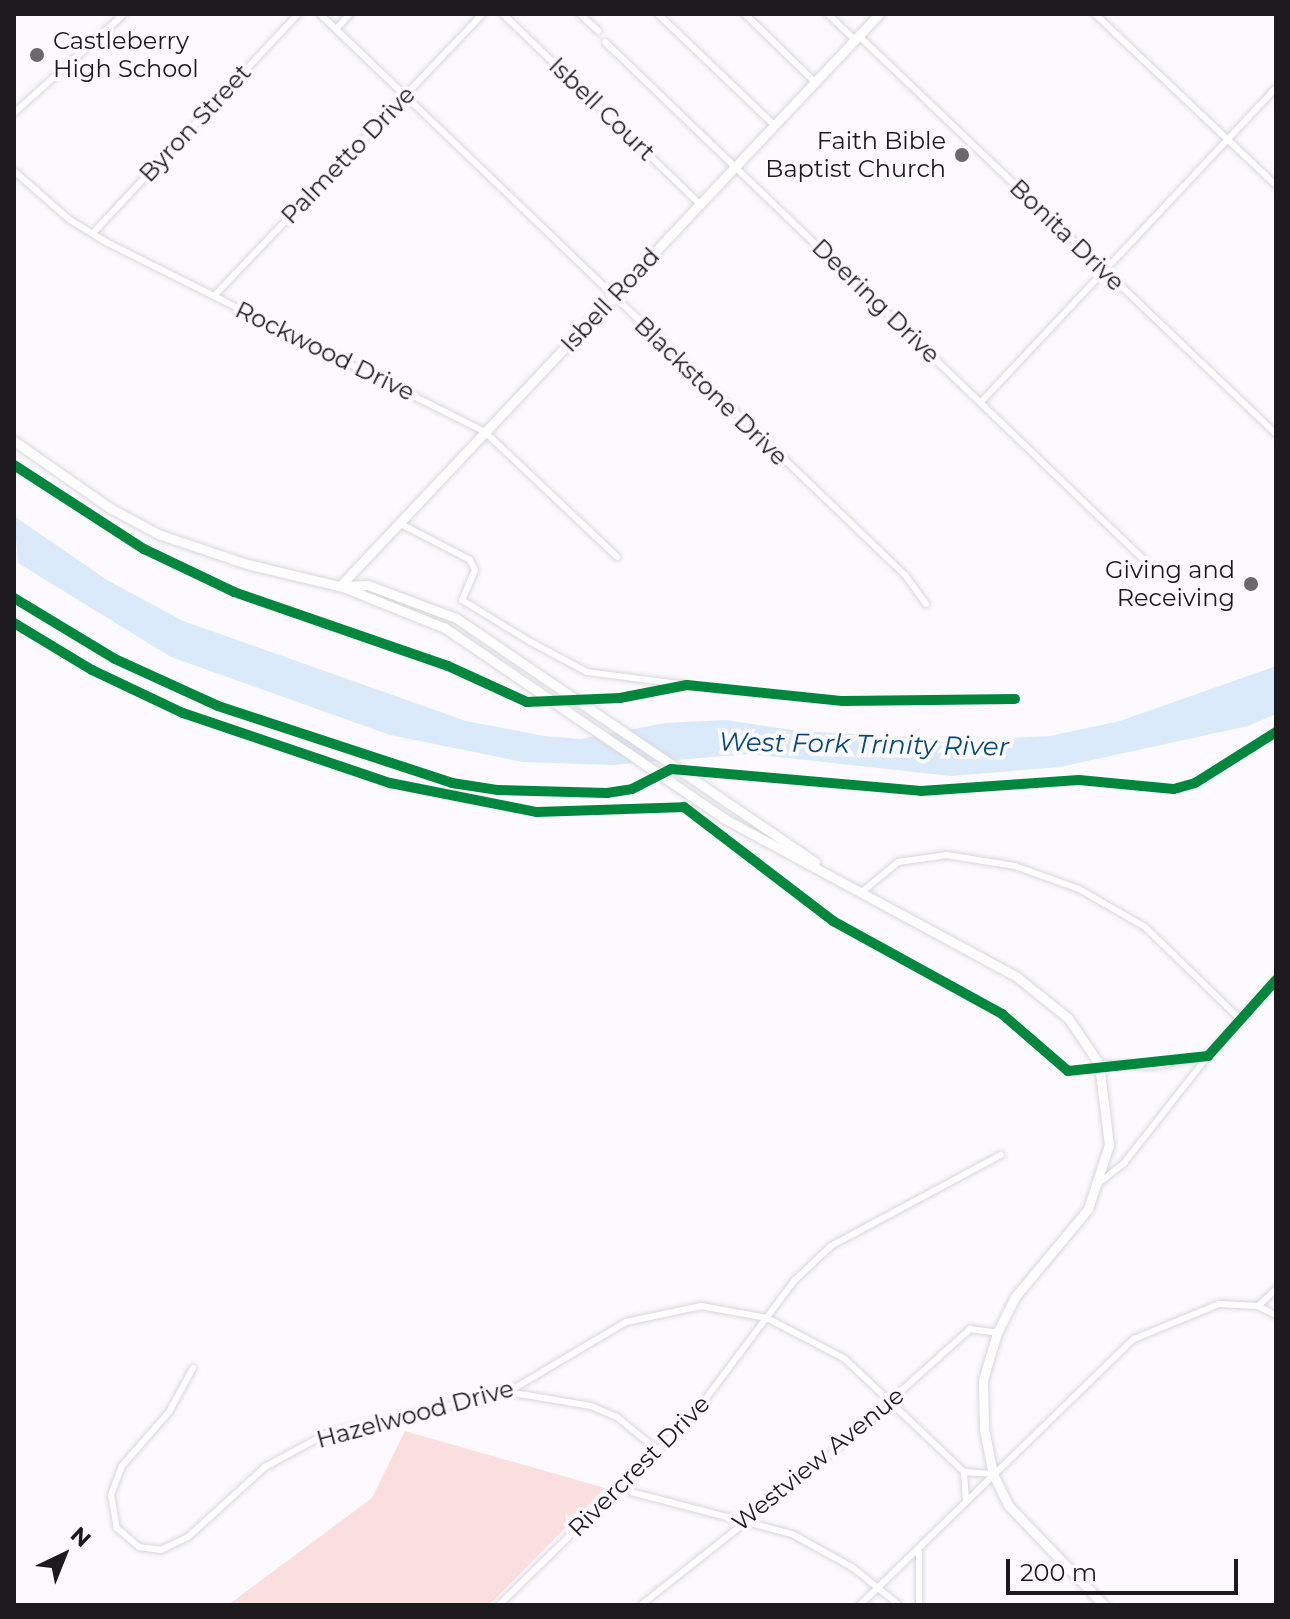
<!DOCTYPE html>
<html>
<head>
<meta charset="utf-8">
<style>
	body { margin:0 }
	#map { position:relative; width:1290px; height:1619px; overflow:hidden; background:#fcfafe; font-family:Montserrat,sans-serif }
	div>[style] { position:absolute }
	.green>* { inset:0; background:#fbdede }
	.water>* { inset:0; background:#daeafb }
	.roads { filter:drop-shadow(0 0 2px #d9d7db) drop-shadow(0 0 2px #d9d7db) }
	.street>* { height:6px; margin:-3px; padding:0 3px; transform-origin:3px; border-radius:3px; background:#fffeff }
	.secondary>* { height:9px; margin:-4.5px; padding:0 4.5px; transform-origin:4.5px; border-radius:4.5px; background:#fffeff }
	.cycleway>* { height:10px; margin:-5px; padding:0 5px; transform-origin:5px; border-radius:5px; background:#00873e }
	.dots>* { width:22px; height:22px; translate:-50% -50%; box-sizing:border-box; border:4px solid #fdf9ff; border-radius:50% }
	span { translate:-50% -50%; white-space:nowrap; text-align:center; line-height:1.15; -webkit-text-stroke:8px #fdf9ff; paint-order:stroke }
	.poi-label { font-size:24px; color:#1d1a1e }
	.left { translate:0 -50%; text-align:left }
	.right { translate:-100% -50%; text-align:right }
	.street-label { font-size:24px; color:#1d1a1e }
	.water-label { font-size:26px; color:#04497b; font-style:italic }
	.frame { position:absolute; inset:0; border:16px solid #1d1a1e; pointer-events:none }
	.north { position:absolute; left:24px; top:1515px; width:80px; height:80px; -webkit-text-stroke:6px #fdf9ff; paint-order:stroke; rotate:43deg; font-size:22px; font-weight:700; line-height:32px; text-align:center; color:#1d1a1e }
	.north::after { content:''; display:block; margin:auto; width:28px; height:36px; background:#1d1a1e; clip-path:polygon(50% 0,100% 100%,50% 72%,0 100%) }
	.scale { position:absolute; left:1006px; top:1559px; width:232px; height:36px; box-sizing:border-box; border:4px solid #1d1a1e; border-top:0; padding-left:10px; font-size:24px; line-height:28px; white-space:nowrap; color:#1d1a1e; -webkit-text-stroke:6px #fdf9ff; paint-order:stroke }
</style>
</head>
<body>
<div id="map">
	<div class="green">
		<div style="clip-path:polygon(405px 1431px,605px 1488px,489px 1605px,228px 1605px,372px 1498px)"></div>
	</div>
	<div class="water">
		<div style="clip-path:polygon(14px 516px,107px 580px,183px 621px,466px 721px,544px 736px,581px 739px,665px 723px,726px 720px,799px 731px,972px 740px,1050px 736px,1120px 721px,1276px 666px,1276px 714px,1248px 726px,1060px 767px,951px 776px,750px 754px,612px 765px,523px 762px,390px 735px,171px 657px,18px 563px)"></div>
	</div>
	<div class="roads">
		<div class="street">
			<div style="left:320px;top:14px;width:811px;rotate:43.8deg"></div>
			<div style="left:905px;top:575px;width:36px;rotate:54deg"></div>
			<div style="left:503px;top:14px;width:274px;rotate:44deg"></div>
			<div style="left:580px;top:14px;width:25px;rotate:43deg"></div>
			<div style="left:658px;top:14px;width:161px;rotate:43.7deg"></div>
			<div style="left:745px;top:14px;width:98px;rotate:44.2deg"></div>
			<div style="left:828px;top:14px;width:37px;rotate:44deg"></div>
			<div style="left:1095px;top:14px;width:249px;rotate:43.4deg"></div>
			<div style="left:336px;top:29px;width:21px;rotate:-47deg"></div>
			<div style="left:859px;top:36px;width:576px;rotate:43.66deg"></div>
			<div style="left:605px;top:42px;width:749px;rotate:43.86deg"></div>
			<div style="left:14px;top:113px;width:148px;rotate:-42deg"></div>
			<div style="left:14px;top:171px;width:74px;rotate:41.2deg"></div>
			<div style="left:70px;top:220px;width:42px;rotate:31.4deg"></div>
			<div style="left:106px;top:242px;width:424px;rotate:26.6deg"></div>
			<div style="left:485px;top:432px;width:182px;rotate:43.4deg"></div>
			<div style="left:93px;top:233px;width:300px;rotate:-46.9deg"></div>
			<div style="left:214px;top:296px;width:390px;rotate:-46.4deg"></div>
			<div style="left:982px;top:401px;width:429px;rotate:-46.8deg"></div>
			<div style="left:399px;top:523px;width:80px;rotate:27.5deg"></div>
			<div style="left:470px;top:560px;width:11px;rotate:63deg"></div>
			<div style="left:475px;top:570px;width:33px;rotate:113deg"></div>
			<div style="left:462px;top:600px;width:79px;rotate:31.5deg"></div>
			<div style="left:529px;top:641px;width:66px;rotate:28.1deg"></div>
			<div style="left:587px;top:672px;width:101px;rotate:7.4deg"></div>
			<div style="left:863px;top:891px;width:45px;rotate:-39.6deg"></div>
			<div style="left:898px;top:862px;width:49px;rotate:-8.3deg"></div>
			<div style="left:946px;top:855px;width:70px;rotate:9.1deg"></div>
			<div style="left:1015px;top:866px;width:68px;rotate:19.8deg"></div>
			<div style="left:1079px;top:889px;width:76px;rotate:29.9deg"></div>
			<div style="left:1145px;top:927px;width:134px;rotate:44.1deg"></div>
			<div style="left:1099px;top:1064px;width:54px;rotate:2.1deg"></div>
			<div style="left:1153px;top:1066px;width:56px;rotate:-10.3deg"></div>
			<div style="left:1208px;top:1056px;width:102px;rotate:-48.2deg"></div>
			<div style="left:1100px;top:1182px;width:31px;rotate:-38deg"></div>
			<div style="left:1124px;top:1163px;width:136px;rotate:-51.9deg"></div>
			<div style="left:1258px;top:1306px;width:25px;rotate:-43deg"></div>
			<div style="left:193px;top:1368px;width:50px;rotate:118.6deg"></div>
			<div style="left:169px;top:1412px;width:72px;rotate:131deg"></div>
			<div style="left:122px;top:1466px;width:31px;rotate:111deg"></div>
			<div style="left:111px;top:1495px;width:34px;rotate:80deg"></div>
			<div style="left:117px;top:1528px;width:29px;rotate:41deg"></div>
			<div style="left:139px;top:1547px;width:22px;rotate:8deg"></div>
			<div style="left:161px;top:1550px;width:30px;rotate:-26deg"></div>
			<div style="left:188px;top:1537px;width:104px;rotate:-42.3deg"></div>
			<div style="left:265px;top:1467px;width:69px;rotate:-28.4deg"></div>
			<div style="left:326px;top:1434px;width:187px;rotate:-13deg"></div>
			<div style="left:508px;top:1392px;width:137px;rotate:-30.7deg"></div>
			<div style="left:626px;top:1322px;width:77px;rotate:-12deg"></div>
			<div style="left:701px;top:1306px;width:67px;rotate:10.3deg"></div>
			<div style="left:767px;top:1318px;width:88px;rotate:27.7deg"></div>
			<div style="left:845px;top:1359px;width:164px;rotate:43.5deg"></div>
			<div style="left:964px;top:1472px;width:30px;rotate:86deg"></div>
			<div style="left:508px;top:1392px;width:84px;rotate:9.6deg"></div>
			<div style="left:591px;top:1406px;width:28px;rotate:23deg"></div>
			<div style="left:617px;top:1417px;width:50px;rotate:39.4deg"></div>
			<div style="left:964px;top:1472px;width:29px;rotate:4deg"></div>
			<div style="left:622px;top:1484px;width:12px;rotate:42deg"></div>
			<div style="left:631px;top:1492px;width:166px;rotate:14.6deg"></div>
			<div style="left:792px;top:1534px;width:68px;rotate:28.8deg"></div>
			<div style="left:852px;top:1567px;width:60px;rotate:39deg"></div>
			<div style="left:919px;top:1552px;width:53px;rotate:90deg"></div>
			<div style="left:499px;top:1605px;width:274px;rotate:-44.4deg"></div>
			<div style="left:695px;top:1413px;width:165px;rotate:-53.1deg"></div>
			<div style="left:794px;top:1281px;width:51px;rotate:-43.4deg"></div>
			<div style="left:831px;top:1246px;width:193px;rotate:-28.2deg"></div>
			<div style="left:641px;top:1605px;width:232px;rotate:-38.4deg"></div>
			<div style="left:823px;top:1461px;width:198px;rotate:-41.9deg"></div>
			<div style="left:970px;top:1329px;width:27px;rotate:8deg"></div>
			<div style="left:860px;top:1605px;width:382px;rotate:-44.2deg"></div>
			<div style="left:1134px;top:1339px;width:92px;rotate:-22.4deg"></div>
			<div style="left:1219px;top:1304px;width:39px;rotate:3deg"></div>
			<div style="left:1258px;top:1306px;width:20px;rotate:27deg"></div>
		</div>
		<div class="secondary">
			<div style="left:14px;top:441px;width:117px;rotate:34.9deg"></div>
			<div style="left:110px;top:508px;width:55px;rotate:28.4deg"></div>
			<div style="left:158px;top:534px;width:94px;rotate:18.6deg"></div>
			<div style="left:247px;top:564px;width:99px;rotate:13.5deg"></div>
			<div style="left:343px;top:587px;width:110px;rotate:21.9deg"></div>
			<div style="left:445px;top:628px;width:339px;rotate:34.3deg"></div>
			<div style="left:725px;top:819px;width:332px;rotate:28.4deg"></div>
			<div style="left:1017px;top:977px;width:65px;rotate:38.8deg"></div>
			<div style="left:1068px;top:1018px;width:55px;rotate:56deg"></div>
			<div style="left:1099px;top:1064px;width:82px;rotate:83deg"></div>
			<div style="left:1109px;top:1145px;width:67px;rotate:108.2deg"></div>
			<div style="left:1088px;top:1209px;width:114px;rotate:129.7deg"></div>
			<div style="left:1015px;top:1297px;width:40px;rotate:116.6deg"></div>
			<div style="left:997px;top:1333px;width:49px;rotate:106.6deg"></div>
			<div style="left:983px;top:1380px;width:49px;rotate:88.8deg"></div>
			<div style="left:984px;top:1429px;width:46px;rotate:78.7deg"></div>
			<div style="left:993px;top:1474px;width:34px;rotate:64deg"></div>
			<div style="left:1008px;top:1505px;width:139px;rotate:46.2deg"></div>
			<div style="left:340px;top:586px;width:786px;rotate:-46.7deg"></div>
			<div style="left:347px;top:586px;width:21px;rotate:-3deg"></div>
			<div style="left:368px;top:585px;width:94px;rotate:20.6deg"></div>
			<div style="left:456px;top:618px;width:434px;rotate:34.2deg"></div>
		</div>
	</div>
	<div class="cycleway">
		<div style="left:14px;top:465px;width:155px;rotate:32.9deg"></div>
		<div style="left:144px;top:549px;width:100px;rotate:25.5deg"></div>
		<div style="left:234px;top:592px;width:226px;rotate:19.1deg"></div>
		<div style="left:448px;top:666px;width:87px;rotate:24.5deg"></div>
		<div style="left:527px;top:702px;width:93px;rotate:-2.5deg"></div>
		<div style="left:620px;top:698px;width:68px;rotate:-11deg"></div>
		<div style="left:687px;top:685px;width:157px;rotate:5.9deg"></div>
		<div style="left:843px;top:701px;width:172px;rotate:-0.7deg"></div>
		<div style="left:14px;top:598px;width:118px;rotate:31.1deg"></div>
		<div style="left:115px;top:659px;width:113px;rotate:24.5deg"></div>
		<div style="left:218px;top:706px;width:246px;rotate:18.2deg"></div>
		<div style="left:452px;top:783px;width:47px;rotate:8.7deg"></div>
		<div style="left:498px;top:790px;width:109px;rotate:1.6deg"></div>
		<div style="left:607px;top:793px;width:25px;rotate:-9deg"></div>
		<div style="left:632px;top:789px;width:44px;rotate:-27.1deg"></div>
		<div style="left:671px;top:769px;width:251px;rotate:5deg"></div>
		<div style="left:921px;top:791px;width:158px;rotate:-4deg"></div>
		<div style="left:1079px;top:780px;width:95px;rotate:5.4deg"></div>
		<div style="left:1174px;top:789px;width:22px;rotate:-16deg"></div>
		<div style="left:1195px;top:783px;width:96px;rotate:-32.2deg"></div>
		<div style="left:14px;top:623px;width:91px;rotate:31.1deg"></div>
		<div style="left:92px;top:670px;width:101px;rotate:25.3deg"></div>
		<div style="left:183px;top:713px;width:219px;rotate:18.7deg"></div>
		<div style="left:390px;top:783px;width:150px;rotate:11.2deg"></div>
		<div style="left:537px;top:812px;width:147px;rotate:-1.9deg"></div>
		<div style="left:684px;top:807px;width:188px;rotate:37.4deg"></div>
		<div style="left:833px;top:921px;width:193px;rotate:28.8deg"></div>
		<div style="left:1002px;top:1014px;width:87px;rotate:40.8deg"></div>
		<div style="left:1068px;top:1071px;width:141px;rotate:-6.1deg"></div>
		<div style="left:1208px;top:1056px;width:102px;rotate:-48.2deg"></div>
	</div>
	<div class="dots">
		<div style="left:37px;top:55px;background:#6b686c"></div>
		<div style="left:962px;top:155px;background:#6b686c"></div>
		<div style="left:1251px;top:584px;background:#6b686c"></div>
	</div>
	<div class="poi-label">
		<span class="left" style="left:53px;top:55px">Castleberry<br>High School</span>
		<span class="right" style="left:946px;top:155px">Faith Bible<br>Baptist Church</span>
		<span class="right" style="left:1235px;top:584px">Giving and<br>Receiving</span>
	</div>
	<div class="street-label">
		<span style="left:602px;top:109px;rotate:44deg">Isbell Court</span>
		<span style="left:195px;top:123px;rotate:-47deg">Byron Street</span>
		<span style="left:348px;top:155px;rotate:-46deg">Palmetto Drive</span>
		<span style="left:1067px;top:235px;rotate:44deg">Bonita Drive</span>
		<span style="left:610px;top:300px;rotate:-47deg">Isbell Road</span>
		<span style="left:876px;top:301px;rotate:44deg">Deering Drive</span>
		<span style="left:325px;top:351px;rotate:26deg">Rockwood Drive</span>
		<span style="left:711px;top:391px;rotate:44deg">Blackstone Drive</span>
		<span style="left:415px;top:1414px;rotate:-15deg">Hazelwood Drive</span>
		<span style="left:818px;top:1459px;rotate:-39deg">Westview Avenue</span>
		<span style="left:639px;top:1466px;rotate:-45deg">Rivercrest Drive</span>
	</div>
	<div class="water-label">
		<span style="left:864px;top:745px;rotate:1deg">West Fork Trinity River</span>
	</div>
	<div class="frame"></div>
	<div class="north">N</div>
	<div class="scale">200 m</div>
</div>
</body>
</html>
